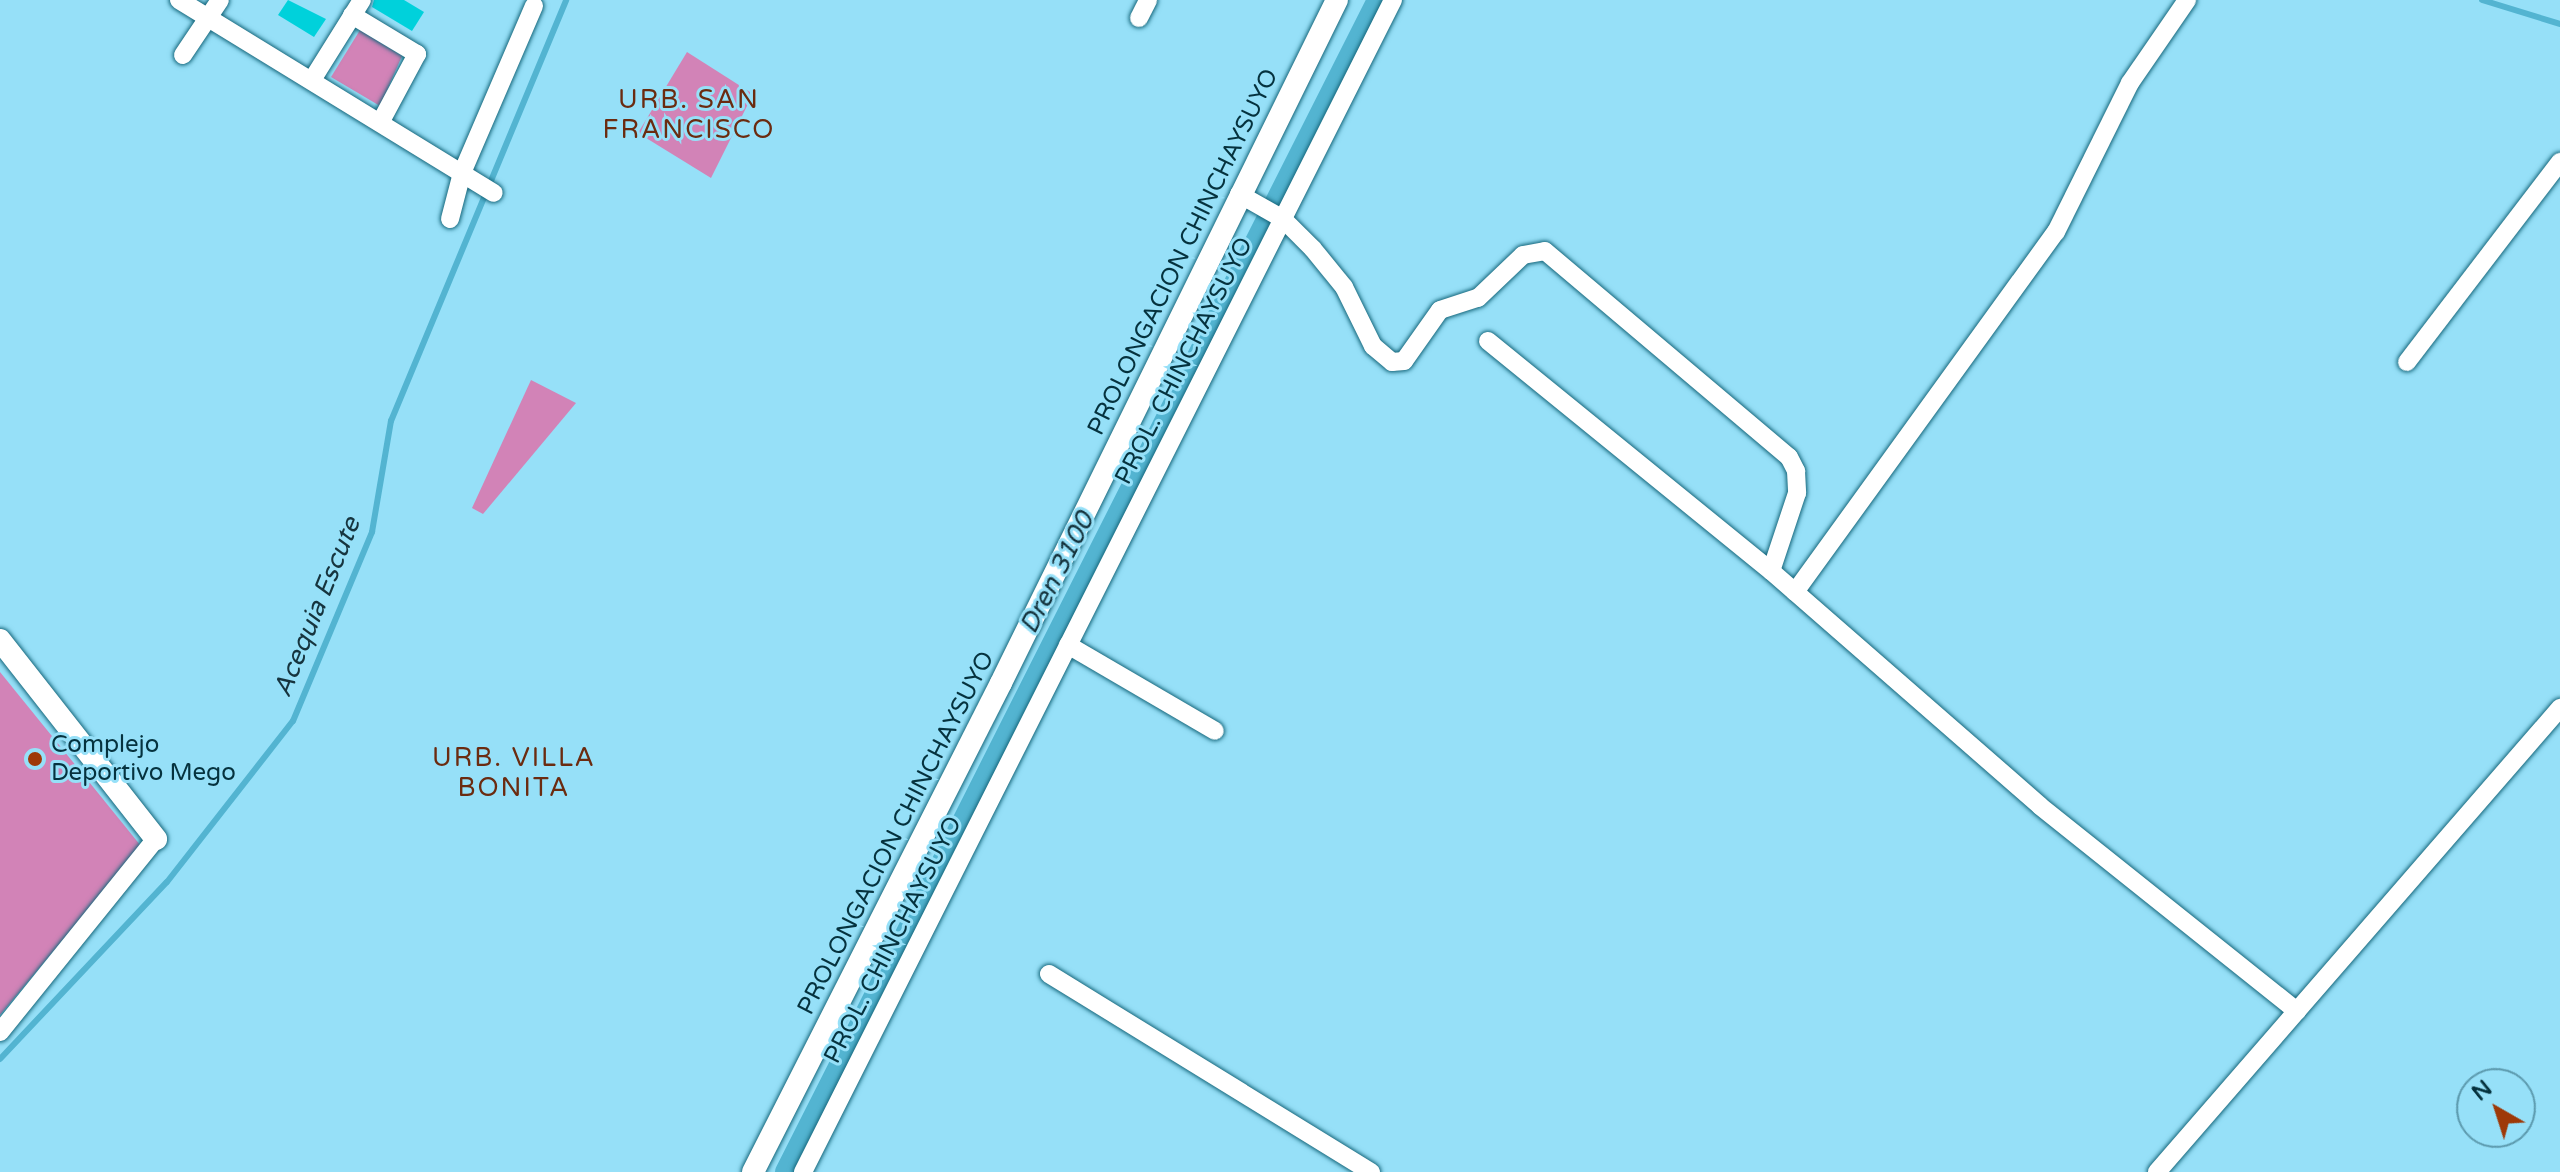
<!DOCTYPE html>
<html>
<head>
<meta charset="utf-8">
<style>
	body { margin:0 }
	#map { position:relative; width:2560px; height:1172px; overflow:hidden; background:#96e0f8; font-family:"Varela Round",sans-serif }
	div>[style] { position:absolute }
	.green>* { inset:0; background:#d283b7 }
	.stream>* { height:6px; margin:-3px; padding:0 3px; transform-origin:3px; border-radius:3px; background:#53b4d1 }
	.canal>* { height:22px; margin:-11px; padding:0 11px; transform-origin:11px; border-radius:11px; background:#53b4d1 }
	.building>* { inset:0; background:#00d1db }
	.roads { filter:drop-shadow(0 0 2px #16677c) drop-shadow(0 0 2px #16677c) }
	.minor>* { height:18px; margin:-9px; padding:0 9px; transform-origin:9px; border-radius:9px; background:#fff }
	.tertiary>* { height:22px; margin:-11px; padding:0 11px; transform-origin:11px; border-radius:11px; background:#fff }
	.dots>* { width:22px; height:22px; translate:-50% -50%; box-sizing:border-box; border:4px solid #96e0f8; border-radius:50% }
	span { translate:-50% -50%; white-space:nowrap; text-align:center; line-height:1.15; -webkit-text-stroke:6px #96e0f8; paint-order:stroke }
	.street-label { font-size:24px; color:#05323e }
	.poi-label { font-size:24px; color:#05323e }
	.left { translate:0 -50%; text-align:left }
	.neighbourhood-label { font-size:26px; color:#6b2b10; letter-spacing:2px }
	.water-label { font-size:26px; color:#16343e; font-style:italic }
	.north { position:absolute; left:2456px; top:1068px; width:80px; height:80px; box-sizing:border-box; background:#96e0f8; border:2px solid #5c9aae; border-radius:50%; rotate:321deg; font-size:22px; font-weight:700; line-height:32px; text-align:center; color:#05323e }
	.north::after { content:''; display:block; margin:auto; width:28px; height:36px; background:#9e3908; clip-path:polygon(50% 0,100% 100%,50% 72%,0 100%) }
</style>
</head>
<body>
<div id="map">
	<div class="green">
		<div style="clip-path:polygon(360px 30px,402px 56px,380px 106px,331px 77px)"></div>
		<div style="clip-path:polygon(687px 52px,753px 94px,711px 178px,638px 133px)"></div>
		<div style="clip-path:polygon(531px 380px,576px 403px,483px 514px,472px 508px)"></div>
		<div style="clip-path:polygon(0 672px,141px 846px,0 1015px)"></div>
	</div>
	<div class="stream">
		<div style="left:2482px;top:0;width:82px;rotate:17.1deg"></div>
		<div style="left:0;top:1059px;width:243px;rotate:-46.7deg"></div>
		<div style="left:167px;top:882px;width:204px;rotate:-52deg"></div>
		<div style="left:293px;top:721px;width:205px;rotate:-67.3deg"></div>
		<div style="left:372px;top:532px;width:113px;rotate:-80.3deg"></div>
		<div style="left:391px;top:421px;width:456px;rotate:-67.4deg"></div>
	</div>
	<div class="canal">
		<div style="left:786px;top:1172px;width:1313px;rotate:-63.2deg"></div>
	</div>
	<div class="building">
		<div style="clip-path:polygon(288px 0,326px 19px,314px 37px,278px 15px)"></div>
		<div style="clip-path:polygon(374px 0,404px 0,424px 12px,412px 31px,372px 7px)"></div>
	</div>
	<div class="roads">
		<div class="minor">
			<div style="left:179px;top:0;width:369px;rotate:31.5deg"></div>
			<div style="left:352px;top:15px;width:76px;rotate:31deg"></div>
			<div style="left:417px;top:54px;width:78px;rotate:118.2deg"></div>
			<div style="left:1139px;top:18px;width:20px;rotate:-63deg"></div>
			<div style="left:183px;top:55px;width:66px;rotate:-56.1deg"></div>
			<div style="left:312px;top:80px;width:94px;rotate:-58deg"></div>
			<div style="left:1239px;top:194px;width:51px;rotate:29.6deg"></div>
			<div style="left:1283px;top:219px;width:42px;rotate:45deg"></div>
			<div style="left:1313px;top:249px;width:49px;rotate:50.8deg"></div>
			<div style="left:1344px;top:287px;width:66px;rotate:63.8deg"></div>
			<div style="left:1373px;top:346px;width:25px;rotate:40deg"></div>
			<div style="left:1392px;top:362px;width:12px;rotate:-5deg"></div>
			<div style="left:1404px;top:361px;width:62px;rotate:-54.8deg"></div>
			<div style="left:1440px;top:310px;width:40px;rotate:-18deg"></div>
			<div style="left:1478px;top:298px;width:62px;rotate:-43.7deg"></div>
			<div style="left:1523px;top:255px;width:22px;rotate:-10deg"></div>
			<div style="left:1545px;top:251px;width:319px;rotate:40.2deg"></div>
			<div style="left:1789px;top:457px;width:16px;rotate:63deg"></div>
			<div style="left:1796px;top:471px;width:22px;rotate:87deg"></div>
			<div style="left:1797px;top:493px;width:82px;rotate:108.4deg"></div>
			<div style="left:450px;top:219px;width:48px;rotate:-75.4deg"></div>
			<div style="left:462px;top:173px;width:182px;rotate:-66.7deg"></div>
			<div style="left:1488px;top:341px;width:365px;rotate:39.1deg"></div>
			<div style="left:1771px;top:571px;width:357px;rotate:41.1deg"></div>
			<div style="left:2040px;top:806px;width:329px;rotate:38.6deg"></div>
			<div style="left:2407px;top:362px;width:252px;rotate:-52.6deg"></div>
			<div style="left:1795px;top:592px;width:445px;rotate:-54.1deg"></div>
			<div style="left:2056px;top:232px;width:166px;rotate:-63.6deg"></div>
			<div style="left:2130px;top:83px;width:101px;rotate:-55.5deg"></div>
			<div style="left:1068px;top:645px;width:170px;rotate:30.3deg"></div>
			<div style="left:1049px;top:974px;width:378px;rotate:31.6deg"></div>
			<div style="left:0;top:1032px;width:248px;rotate:-51.1deg"></div>
			<div style="left:803px;top:1172px;width:1312px;rotate:-63.28deg"></div>
			<div style="left:2157px;top:1172px;width:615px;rotate:-49.02deg"></div>
		</div>
		<div class="tertiary">
			<div style="left:0;top:640px;width:253px;rotate:51.9deg"></div>
			<div style="left:753px;top:1172px;width:548px;rotate:-63.11deg"></div>
			<div style="left:1001px;top:683px;width:761px;rotate:-63.81deg"></div>
		</div>
	</div>
	<div class="dots">
		<div style="left:35px;top:759px;background:#9e3908"></div>
	</div>
	<div class="street-label">
		<span style="left:1183px;top:252px;rotate:-64deg">PROLONGACION CHINCHAYSUYO</span>
		<span style="left:1184px;top:361px;rotate:-63deg">PROL. CHINCHAYSUYO</span>
		<span style="left:896px;top:833px;rotate:-63deg">PROLONGACION CHINCHAYSUYO</span>
		<span style="left:893px;top:940px;rotate:-63deg">PROL. CHINCHAYSUYO</span>
	</div>
	<div class="poi-label">
		<span class="left" style="left:51px;top:759px">Complejo<br>Deportivo Mego</span>
	</div>
	<div class="neighbourhood-label">
		<span style="left:689px;top:115px">URB. SAN<br>FRANCISCO</span>
		<span style="left:514px;top:773px">URB. VILLA<br>BONITA</span>
	</div>
	<div class="water-label">
		<span style="left:1057px;top:573px;rotate:-63deg">Dren 3100</span>
		<span style="left:317px;top:607px;rotate:-68deg">Acequia Escute</span>
	</div>
	<div class="north">N</div>
</div>
</body>
</html>
